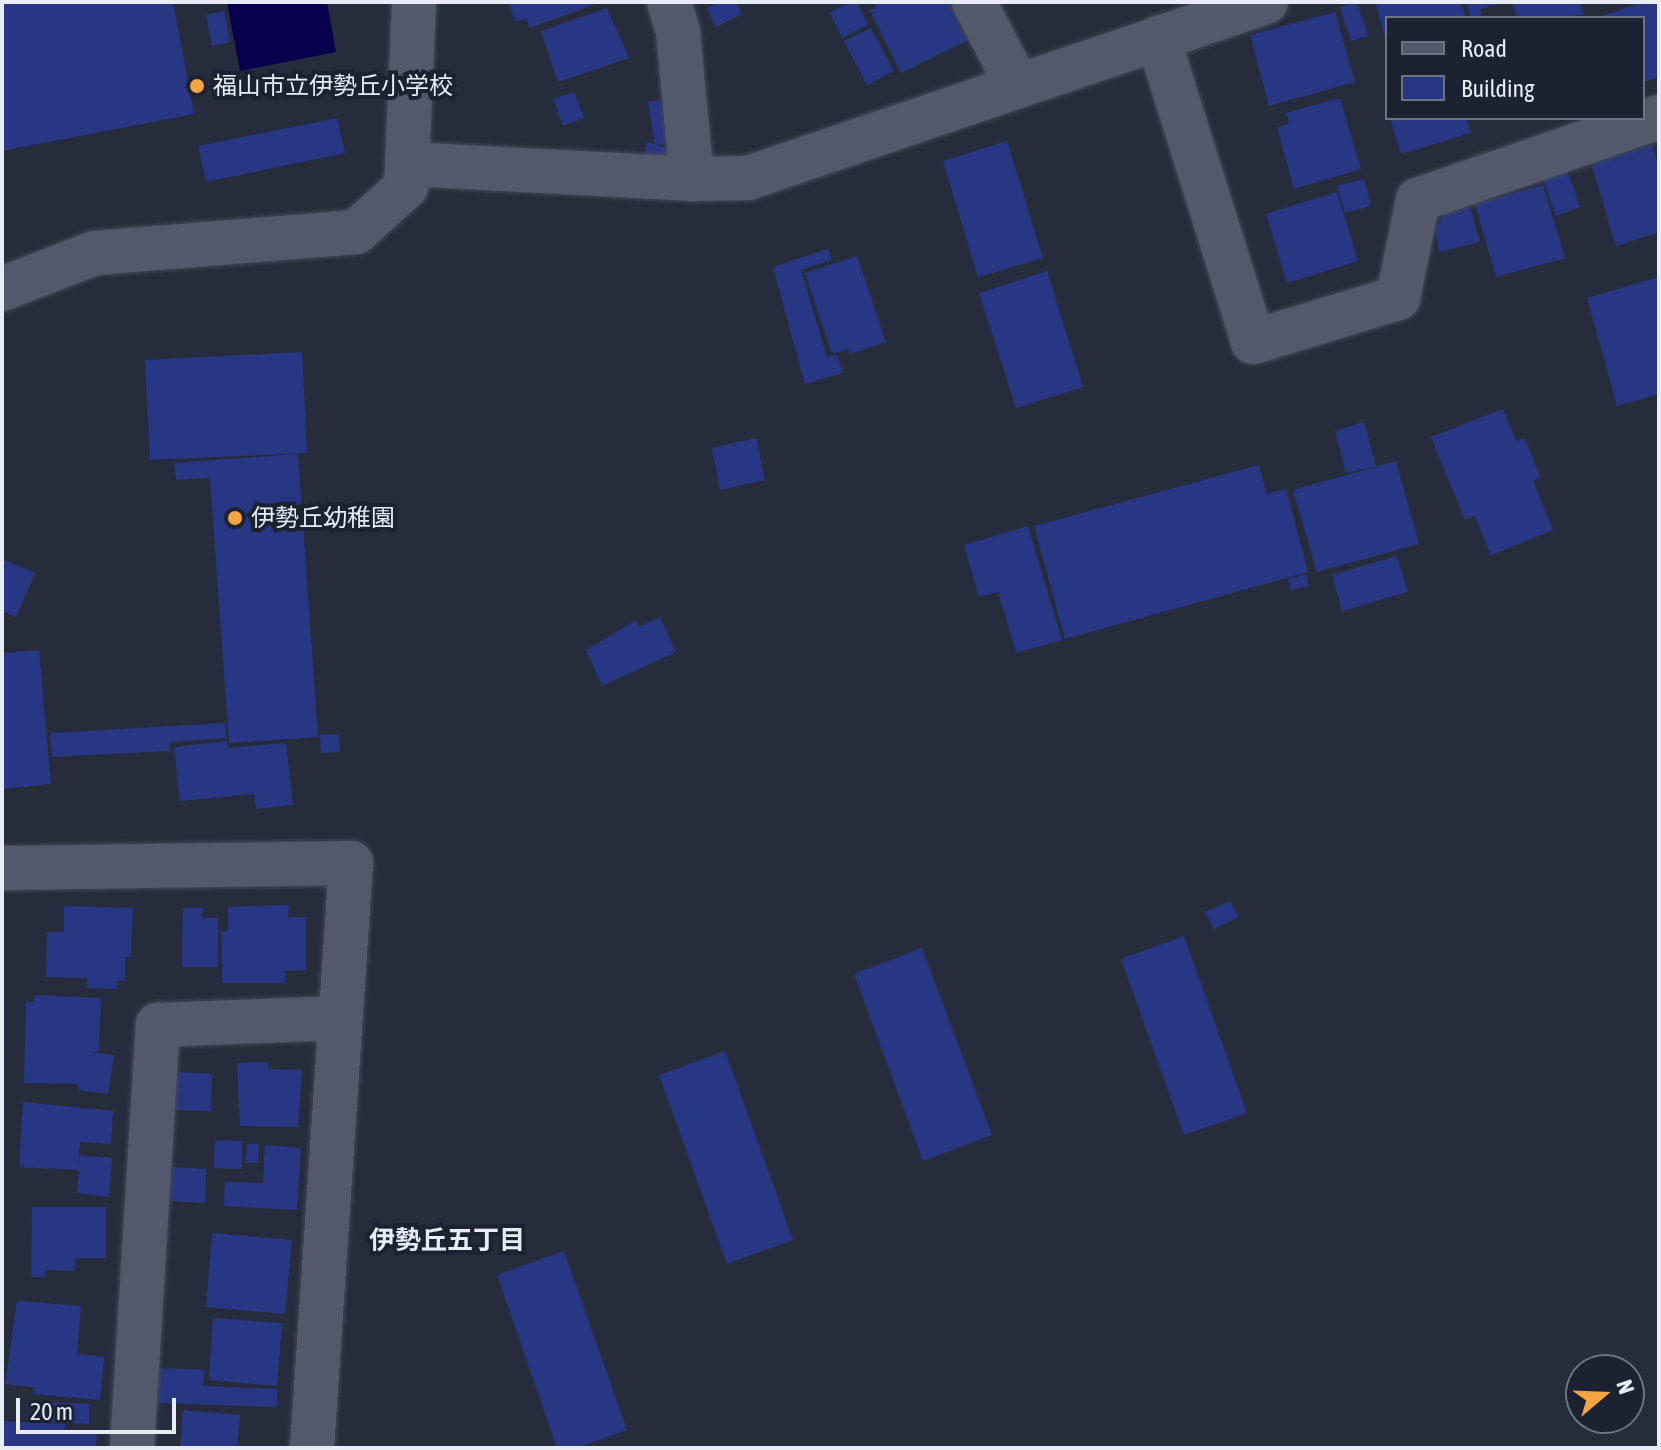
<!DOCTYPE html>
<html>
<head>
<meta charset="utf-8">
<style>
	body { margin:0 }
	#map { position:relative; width:1661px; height:1450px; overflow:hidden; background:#262c3c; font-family:"Asap Condensed","Noto Sans JP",sans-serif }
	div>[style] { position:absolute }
	.water>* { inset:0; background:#08004d }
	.building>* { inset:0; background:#283784 }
	.roads { filter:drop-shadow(0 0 2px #434856) drop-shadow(0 0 2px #434856) }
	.street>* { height:44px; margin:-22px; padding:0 22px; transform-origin:22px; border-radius:22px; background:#53596b }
	.dots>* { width:22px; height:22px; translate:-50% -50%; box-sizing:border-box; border:4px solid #1d2232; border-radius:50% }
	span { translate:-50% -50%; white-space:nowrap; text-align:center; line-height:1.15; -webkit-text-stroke:8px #1d2232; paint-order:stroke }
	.poi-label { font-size:24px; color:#e8ecf7 }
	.left { translate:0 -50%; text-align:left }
	.neighbourhood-label { font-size:26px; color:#e8ecf7; font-weight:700 }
	.frame { position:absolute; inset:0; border:4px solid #e8ecf7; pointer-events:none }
	.legend { position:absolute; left:1385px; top:16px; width:260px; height:104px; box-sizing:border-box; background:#1d2232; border:2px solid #6e7381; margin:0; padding:10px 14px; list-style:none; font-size:24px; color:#e8ecf7 }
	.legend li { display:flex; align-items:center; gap:16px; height:40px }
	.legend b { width:40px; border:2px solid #6e7381 }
	.north { position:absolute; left:1565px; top:1354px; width:80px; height:80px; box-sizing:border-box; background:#1d2232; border:2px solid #6e7381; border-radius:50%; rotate:71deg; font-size:22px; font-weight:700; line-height:32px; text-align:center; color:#e8ecf7 }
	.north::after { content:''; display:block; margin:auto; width:28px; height:36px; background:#f3a443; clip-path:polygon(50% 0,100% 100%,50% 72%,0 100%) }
	.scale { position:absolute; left:16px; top:1398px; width:160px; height:36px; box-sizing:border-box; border:4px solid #e8ecf7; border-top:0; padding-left:10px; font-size:24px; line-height:28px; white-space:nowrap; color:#e8ecf7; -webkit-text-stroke:6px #1d2232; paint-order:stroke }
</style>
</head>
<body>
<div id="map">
	<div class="water">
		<div style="clip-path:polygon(227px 2px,327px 2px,336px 52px,240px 71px)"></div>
	</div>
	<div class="building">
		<div style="clip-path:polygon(2px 2px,173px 2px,194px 114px,2px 151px)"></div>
		<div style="clip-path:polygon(508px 2px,601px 2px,530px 28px,526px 19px,516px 22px)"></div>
		<div style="clip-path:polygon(718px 2px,736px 2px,742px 14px,716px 27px,707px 8px)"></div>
		<div style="clip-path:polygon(851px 2px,857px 2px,868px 25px,842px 38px,830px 12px)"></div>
		<div style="clip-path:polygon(873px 2px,949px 2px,968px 40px,901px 73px,870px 10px,876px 8px)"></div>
		<div style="clip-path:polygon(1357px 2px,1368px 36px,1351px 41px,1340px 7px)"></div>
		<div style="clip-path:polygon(1375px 2px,1461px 2px,1466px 18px,1387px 18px,1386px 40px)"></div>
		<div style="clip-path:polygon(1467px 2px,1501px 2px,1501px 3px,1480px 9px,1482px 18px,1470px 18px)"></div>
		<div style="clip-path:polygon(1512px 2px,1580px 2px,1584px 15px,1517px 18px)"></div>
		<div style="clip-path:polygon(1644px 2px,1659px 2px,1659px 77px,1643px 82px,1643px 18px,1598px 17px)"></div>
		<div style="clip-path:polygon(607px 8px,629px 58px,558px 82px,541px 31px)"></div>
		<div style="clip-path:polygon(224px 11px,230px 42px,212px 46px,206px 15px)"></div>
		<div style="clip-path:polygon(1335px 12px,1355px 82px,1269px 106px,1250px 35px)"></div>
		<div style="clip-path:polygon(871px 28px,894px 71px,867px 85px,844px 41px)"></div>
		<div style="clip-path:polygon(574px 92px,584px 118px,563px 126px,553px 99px)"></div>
		<div style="clip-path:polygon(669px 98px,676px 142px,655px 145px,648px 102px)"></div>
		<div style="clip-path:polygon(1340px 98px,1361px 169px,1294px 189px,1277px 127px,1289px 124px,1286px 113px)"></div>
		<div style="clip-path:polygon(337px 118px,345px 153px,206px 182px,198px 146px)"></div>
		<div style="clip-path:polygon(1390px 118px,1466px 118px,1471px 133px,1401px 154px)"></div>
		<div style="clip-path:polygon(1007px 141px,1043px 258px,978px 277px,943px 161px)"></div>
		<div style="clip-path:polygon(647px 142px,667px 148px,662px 167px,642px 161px)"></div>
		<div style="clip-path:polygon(1652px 145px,1659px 167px,1659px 232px,1616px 246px,1591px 163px)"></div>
		<div style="clip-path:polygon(1566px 167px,1580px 207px,1556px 216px,1542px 175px)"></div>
		<div style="clip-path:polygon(1364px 179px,1371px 206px,1345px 213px,1337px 186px)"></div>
		<div style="clip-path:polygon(1543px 185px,1565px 258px,1496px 277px,1475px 204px)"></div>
		<div style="clip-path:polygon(1337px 192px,1358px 261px,1287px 283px,1266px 214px)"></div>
		<div style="clip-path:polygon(1470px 207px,1480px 242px,1439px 252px,1435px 229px,1447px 211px)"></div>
		<div style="clip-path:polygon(828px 249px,832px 260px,801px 270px,827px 357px,837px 355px,843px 373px,805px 384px,773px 267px)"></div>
		<div style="clip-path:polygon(857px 256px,886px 342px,850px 354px,848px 349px,832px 354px,805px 273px)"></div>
		<div style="clip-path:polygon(1047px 271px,1083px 387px,1016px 408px,979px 293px)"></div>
		<div style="clip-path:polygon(1659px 277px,1659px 394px,1617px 406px,1587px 298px)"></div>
		<div style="clip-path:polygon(302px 352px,307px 453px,150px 460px,145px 360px)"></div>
		<div style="clip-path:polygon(1503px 409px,1516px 441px,1525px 438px,1540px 477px,1533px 481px,1553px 530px,1491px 555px,1475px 516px,1465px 520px,1431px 437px)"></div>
		<div style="clip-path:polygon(1364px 422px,1376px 466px,1346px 473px,1335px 431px)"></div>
		<div style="clip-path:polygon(756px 438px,765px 480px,720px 490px,712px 448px)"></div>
		<div style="clip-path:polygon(298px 454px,318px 737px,229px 743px,210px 478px,176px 480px,174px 463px)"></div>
		<div style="clip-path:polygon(1396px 461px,1419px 544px,1317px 572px,1293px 490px)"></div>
		<div style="clip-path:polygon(1259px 465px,1267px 494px,1286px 489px,1308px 572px,1065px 639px,1034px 526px)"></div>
		<div style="clip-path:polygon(1028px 526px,1062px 640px,1016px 653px,998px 592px,979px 597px,964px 545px)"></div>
		<div style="clip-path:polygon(1397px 556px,1408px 592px,1342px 611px,1332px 575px)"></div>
		<div style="clip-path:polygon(2px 559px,35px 573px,16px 617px,2px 611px)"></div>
		<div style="clip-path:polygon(1306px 574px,1309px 586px,1291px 590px,1288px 579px)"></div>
		<div style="clip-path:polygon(660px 617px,676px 652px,602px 686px,586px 650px,637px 620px,639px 627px)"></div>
		<div style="clip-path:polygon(39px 650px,51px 784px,2px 789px,2px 653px)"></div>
		<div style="clip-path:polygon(225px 723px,226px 738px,170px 742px,170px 751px,52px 757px,50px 733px)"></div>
		<div style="clip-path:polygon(339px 734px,340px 752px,321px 753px,320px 735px)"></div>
		<div style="clip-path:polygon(227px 741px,228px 748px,286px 743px,293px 805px,256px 809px,254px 794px,180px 801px,174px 747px)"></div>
		<div style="clip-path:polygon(1230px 901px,1239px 917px,1214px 929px,1205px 912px)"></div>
		<div style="clip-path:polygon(289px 905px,288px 917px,306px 917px,306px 970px,285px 971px,285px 983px,222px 983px,221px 931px,228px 931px,228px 907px)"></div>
		<div style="clip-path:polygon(64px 906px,133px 908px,131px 957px,125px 957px,125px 981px,118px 981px,117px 989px,87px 988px,87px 978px,46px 977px,47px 932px,64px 932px)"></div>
		<div style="clip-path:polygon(183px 908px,203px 908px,202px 918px,218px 918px,218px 967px,182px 967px)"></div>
		<div style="clip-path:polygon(1184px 936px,1247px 1113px,1184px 1135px,1121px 959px)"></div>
		<div style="clip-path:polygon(922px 948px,992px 1135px,923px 1161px,854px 974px)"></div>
		<div style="clip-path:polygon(34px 995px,101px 998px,99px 1052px,87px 1052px,114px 1055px,108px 1094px,78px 1090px,78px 1084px,24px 1083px,26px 1002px,34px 1002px)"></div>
		<div style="clip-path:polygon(725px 1051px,793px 1240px,727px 1264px,659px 1075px)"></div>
		<div style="clip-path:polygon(269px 1062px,268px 1069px,302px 1070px,298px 1127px,240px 1126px,237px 1063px)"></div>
		<div style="clip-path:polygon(175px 1072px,212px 1074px,211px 1111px,174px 1110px)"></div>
		<div style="clip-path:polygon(23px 1102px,113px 1111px,111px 1144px,80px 1142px,78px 1164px,80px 1155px,112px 1158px,109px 1197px,77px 1193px,79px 1170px,19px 1167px)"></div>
		<div style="clip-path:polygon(215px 1140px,242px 1141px,242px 1169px,214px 1168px)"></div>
		<div style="clip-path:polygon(247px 1144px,259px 1144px,258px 1163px,245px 1163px)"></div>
		<div style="clip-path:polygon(265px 1145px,301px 1148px,297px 1210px,224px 1206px,225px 1182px,263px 1183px)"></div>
		<div style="clip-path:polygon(171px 1167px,206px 1169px,205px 1203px,169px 1201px)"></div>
		<div style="clip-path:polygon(32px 1207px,106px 1207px,106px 1258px,75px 1258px,75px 1271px,46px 1270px,46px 1277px,31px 1277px)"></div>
		<div style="clip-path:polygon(212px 1233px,292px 1240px,285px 1314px,206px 1307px)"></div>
		<div style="clip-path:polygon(564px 1251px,627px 1430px,577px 1448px,557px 1448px,497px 1275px)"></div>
		<div style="clip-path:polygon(17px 1301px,81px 1306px,77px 1354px,104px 1357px,100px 1400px,34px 1394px,35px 1387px,5px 1384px)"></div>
		<div style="clip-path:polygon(213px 1318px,282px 1323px,277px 1386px,209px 1380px)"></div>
		<div style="clip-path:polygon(159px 1368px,204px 1370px,203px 1386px,277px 1389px,277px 1407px,158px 1403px)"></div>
		<div style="clip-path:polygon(48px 1402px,89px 1404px,89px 1424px,48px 1422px)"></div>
		<div style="clip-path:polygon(183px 1410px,240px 1415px,237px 1448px,180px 1448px)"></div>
		<div style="clip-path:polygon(2px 1421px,65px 1424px,65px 1431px,97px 1432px,96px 1448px,2px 1448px)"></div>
	</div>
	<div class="roads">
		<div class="street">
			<div style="left:669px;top:2px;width:31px;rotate:73deg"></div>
			<div style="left:678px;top:32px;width:148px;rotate:84.6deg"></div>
			<div style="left:692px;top:179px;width:56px;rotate:-1deg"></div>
			<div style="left:748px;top:178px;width:547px;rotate:-18.77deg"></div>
			<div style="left:974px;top:2px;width:95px;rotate:62.4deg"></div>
			<div style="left:1158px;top:38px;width:318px;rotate:72.6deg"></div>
			<div style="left:1253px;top:342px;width:152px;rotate:-16.9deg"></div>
			<div style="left:1398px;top:298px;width:100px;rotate:-78.5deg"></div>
			<div style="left:1418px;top:200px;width:255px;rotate:-19deg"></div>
			<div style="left:408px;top:164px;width:284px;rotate:3deg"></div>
			<div style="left:2px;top:289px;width:100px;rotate:-21.2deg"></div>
			<div style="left:95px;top:253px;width:262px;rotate:-4.6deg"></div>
			<div style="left:356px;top:232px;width:67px;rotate:-42deg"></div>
			<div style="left:406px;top:187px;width:185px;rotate:-87.5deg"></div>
			<div style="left:2px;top:868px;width:349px;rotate:-0.8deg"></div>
			<div style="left:351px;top:863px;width:586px;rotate:93.81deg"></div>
			<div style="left:132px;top:1448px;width:424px;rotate:-86.5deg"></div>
			<div style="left:158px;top:1025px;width:183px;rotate:-2.2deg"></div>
		</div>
	</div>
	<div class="dots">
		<div style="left:197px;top:86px;background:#f3a443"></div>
		<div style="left:235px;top:518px;background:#f3a443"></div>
	</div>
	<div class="poi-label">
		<span class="left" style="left:213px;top:86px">福山市立伊勢丘小学校</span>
		<span class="left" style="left:251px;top:518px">伊勢丘幼稚園</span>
	</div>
	<div class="neighbourhood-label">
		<span style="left:447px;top:1241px">伊勢丘五丁目</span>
	</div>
	<div class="frame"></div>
	<ul class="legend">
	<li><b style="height:10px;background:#53596b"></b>Road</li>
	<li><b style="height:22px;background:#283784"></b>Building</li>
	</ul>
	<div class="north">N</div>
	<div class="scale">20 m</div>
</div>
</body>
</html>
